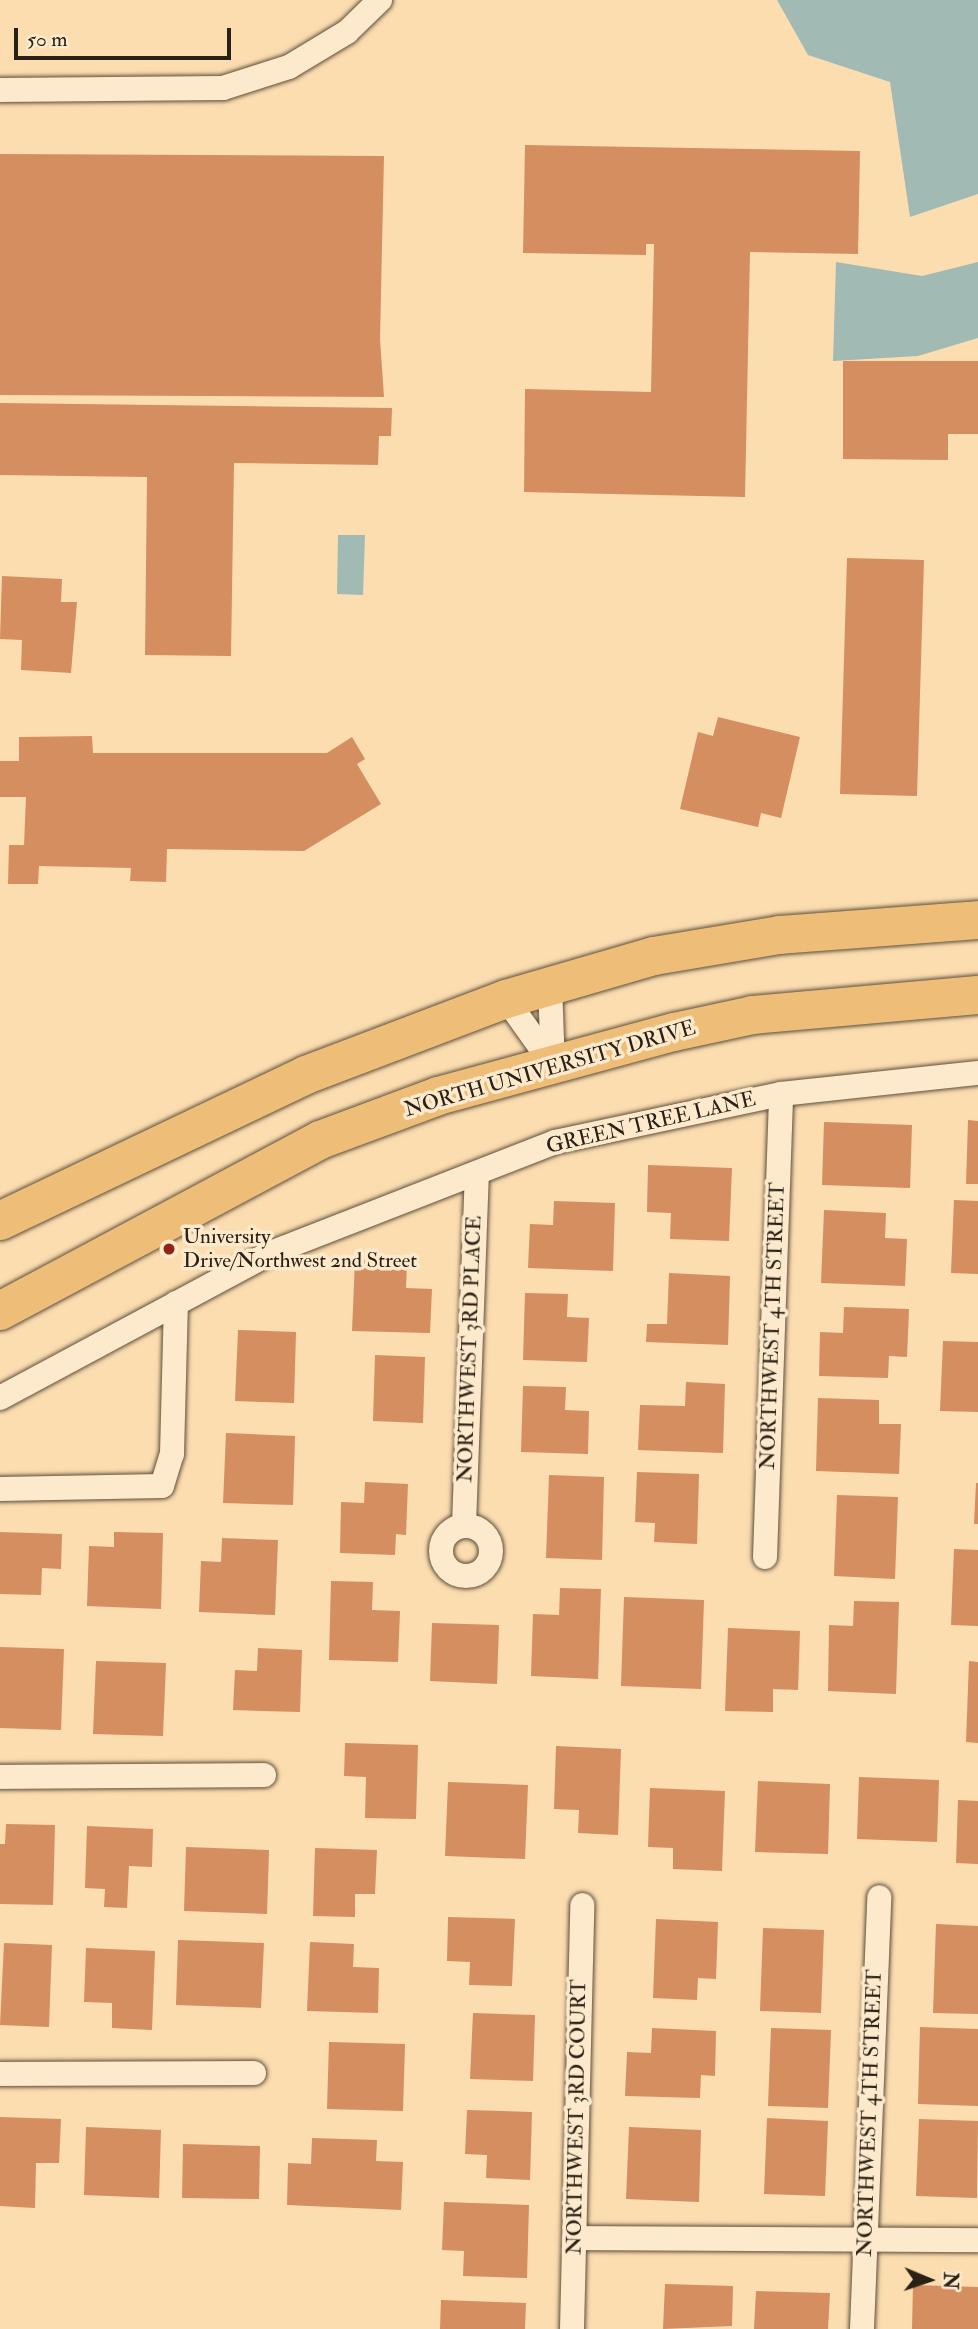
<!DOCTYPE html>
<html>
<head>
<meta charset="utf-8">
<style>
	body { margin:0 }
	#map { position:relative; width:978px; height:2329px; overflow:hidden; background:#fcddb0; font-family:"IM FELL Double Pica",serif }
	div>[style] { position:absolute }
	.water>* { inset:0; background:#a1bab3 }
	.building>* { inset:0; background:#d48e60 }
	.roads { filter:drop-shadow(0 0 2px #5e4f3c) drop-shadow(0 0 2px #5e4f3c) }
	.street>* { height:24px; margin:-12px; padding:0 12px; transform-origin:12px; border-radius:12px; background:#fde9cc }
	.street>.ring { margin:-12px; padding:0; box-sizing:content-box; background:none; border:24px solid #fde9cc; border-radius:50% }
	.primary>* { height:38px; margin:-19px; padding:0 19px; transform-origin:19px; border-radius:19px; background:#eebe78 }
	.dots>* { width:19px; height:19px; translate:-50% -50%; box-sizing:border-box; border:4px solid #fde9cc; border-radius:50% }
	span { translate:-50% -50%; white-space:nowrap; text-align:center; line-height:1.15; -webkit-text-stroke:7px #fde9cc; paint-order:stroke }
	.street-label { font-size:21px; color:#292016 }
	.poi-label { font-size:21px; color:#292016 }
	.left { translate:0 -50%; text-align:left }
	.north { position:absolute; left:894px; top:2245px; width:70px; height:70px; -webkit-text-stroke:5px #fde9cc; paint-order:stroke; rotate:92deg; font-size:19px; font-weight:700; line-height:28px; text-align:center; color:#292016 }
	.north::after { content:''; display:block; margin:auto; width:24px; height:32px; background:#292016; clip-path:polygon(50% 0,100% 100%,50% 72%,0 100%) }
	.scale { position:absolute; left:14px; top:28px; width:217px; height:32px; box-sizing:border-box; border:4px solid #292016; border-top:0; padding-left:9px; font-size:21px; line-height:24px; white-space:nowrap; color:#292016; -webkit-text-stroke:5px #fde9cc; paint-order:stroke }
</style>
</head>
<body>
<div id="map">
	<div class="water">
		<div style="clip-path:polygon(777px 0,978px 0,978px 194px,910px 217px,890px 82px,808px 55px)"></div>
		<div style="clip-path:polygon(836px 262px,922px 276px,978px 262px,978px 338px,918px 356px,833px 361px)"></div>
		<div style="clip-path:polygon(338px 535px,365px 535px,363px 595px,337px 594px)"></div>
	</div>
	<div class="building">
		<div style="clip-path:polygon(525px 145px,860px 151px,858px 254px,750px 252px,745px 497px,524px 492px,525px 389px,651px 392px,654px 244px,646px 244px,646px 255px,523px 253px)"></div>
		<div style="clip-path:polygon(0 154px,384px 156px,380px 339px,384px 397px,0 395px)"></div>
		<div style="clip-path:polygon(843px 361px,978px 361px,978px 434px,948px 434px,948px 460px,843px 459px)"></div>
		<div style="clip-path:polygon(0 403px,392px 408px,391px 436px,379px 436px,378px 465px,234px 463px,231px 656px,145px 655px,147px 477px,0 475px)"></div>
		<div style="clip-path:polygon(847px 558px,924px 560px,917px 796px,840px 794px)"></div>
		<div style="clip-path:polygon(2px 576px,62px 579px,61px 602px,77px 602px,71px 673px,21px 670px,22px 640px,0 639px)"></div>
		<div style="clip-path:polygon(718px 717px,800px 737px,781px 818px,761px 813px,758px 827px,680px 809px,698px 732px,713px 736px)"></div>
		<div style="clip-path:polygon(92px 736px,93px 753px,327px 753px,352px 737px,365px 759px,357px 764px,381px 804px,304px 851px,167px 849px,166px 882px,130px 881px,131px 868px,39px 866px,38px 884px,8px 884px,9px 845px,24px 845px,26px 797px,0 797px,0 761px,19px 761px,19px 737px)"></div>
		<div style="clip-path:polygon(968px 1120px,978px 1121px,978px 1184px,966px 1184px)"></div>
		<div style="clip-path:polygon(824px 1122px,912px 1125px,910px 1188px,822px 1185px)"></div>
		<div style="clip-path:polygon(648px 1165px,732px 1168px,729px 1241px,670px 1239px,671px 1213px,647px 1212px)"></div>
		<div style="clip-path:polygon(954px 1200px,978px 1201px,978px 1274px,951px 1273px)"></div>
		<div style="clip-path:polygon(554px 1201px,615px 1203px,613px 1271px,528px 1268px,530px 1224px,553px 1225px)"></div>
		<div style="clip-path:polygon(824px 1210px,886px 1213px,885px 1238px,907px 1239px,905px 1286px,821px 1283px)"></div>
		<div style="clip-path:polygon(355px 1260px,407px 1262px,406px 1288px,432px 1289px,430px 1333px,352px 1331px)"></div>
		<div style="clip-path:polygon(669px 1273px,730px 1276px,728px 1345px,646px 1342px,647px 1324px,667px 1324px)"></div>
		<div style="clip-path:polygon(525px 1293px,568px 1294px,567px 1317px,589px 1318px,587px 1362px,523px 1360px)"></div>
		<div style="clip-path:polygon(844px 1307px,909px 1309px,907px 1357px,889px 1356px,888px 1378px,819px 1376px,820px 1332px,843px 1333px)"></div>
		<div style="clip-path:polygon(238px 1330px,296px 1332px,294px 1403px,235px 1401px)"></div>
		<div style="clip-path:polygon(943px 1341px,978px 1342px,978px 1412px,940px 1411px)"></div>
		<div style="clip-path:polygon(375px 1355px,425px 1357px,423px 1423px,373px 1421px)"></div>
		<div style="clip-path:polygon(686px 1382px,725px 1384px,723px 1453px,638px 1450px,640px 1405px,685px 1406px)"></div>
		<div style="clip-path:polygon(523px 1386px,566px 1387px,565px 1410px,589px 1411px,588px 1454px,521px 1452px)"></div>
		<div style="clip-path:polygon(818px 1398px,879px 1400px,879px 1424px,901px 1424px,899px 1474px,816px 1471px)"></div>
		<div style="clip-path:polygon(226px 1433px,295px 1436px,293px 1505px,223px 1503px)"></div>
		<div style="clip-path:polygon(637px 1472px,699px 1474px,697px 1544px,654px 1542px,655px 1523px,635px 1522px)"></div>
		<div style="clip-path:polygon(549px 1475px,604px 1477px,602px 1560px,546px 1558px)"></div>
		<div style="clip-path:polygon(365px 1482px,408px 1484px,406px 1535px,396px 1534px,395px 1555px,340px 1553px,341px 1502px,364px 1503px)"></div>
		<div style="clip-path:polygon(976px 1483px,978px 1483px,978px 1524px,974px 1524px)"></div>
		<div style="clip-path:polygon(837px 1495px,898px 1497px,895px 1579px,834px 1576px)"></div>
		<div style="clip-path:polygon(0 1532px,62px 1534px,61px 1569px,42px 1568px,41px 1595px,0 1594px)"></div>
		<div style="clip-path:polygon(114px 1532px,163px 1533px,161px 1609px,87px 1606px,89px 1546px,114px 1547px)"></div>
		<div style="clip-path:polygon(222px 1538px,278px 1540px,275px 1615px,199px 1612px,201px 1561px,221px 1562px)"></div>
		<div style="clip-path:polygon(954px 1549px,978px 1550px,978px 1626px,951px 1625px)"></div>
		<div style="clip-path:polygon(331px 1581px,373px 1582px,372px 1610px,400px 1611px,398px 1662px,329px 1660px)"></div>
		<div style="clip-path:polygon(560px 1588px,601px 1589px,598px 1679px,531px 1676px,533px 1614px,559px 1615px)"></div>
		<div style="clip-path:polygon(624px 1597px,704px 1600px,701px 1689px,621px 1686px)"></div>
		<div style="clip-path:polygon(854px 1601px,899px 1602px,896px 1694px,828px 1691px,829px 1625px,853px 1626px)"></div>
		<div style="clip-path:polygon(432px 1623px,499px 1625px,497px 1684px,430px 1681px)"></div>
		<div style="clip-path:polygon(728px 1628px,800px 1631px,798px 1690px,773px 1689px,773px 1712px,725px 1711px)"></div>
		<div style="clip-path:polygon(0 1647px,64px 1649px,61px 1730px,0 1728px)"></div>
		<div style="clip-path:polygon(258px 1648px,302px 1650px,300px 1712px,233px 1710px,235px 1670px,257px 1671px)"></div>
		<div style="clip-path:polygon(96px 1661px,166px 1663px,163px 1736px,93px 1734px)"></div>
		<div style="clip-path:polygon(969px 1661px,978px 1662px,978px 1743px,966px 1742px)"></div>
		<div style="clip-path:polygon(345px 1743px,418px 1745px,416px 1819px,365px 1818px,366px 1777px,344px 1776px)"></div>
		<div style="clip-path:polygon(556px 1746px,621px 1749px,618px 1835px,578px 1833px,579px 1810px,554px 1809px)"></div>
		<div style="clip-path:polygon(859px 1777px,939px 1780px,937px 1842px,857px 1839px)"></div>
		<div style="clip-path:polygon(758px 1781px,830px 1784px,828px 1854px,755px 1852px)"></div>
		<div style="clip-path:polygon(448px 1782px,528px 1785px,525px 1859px,445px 1856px)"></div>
		<div style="clip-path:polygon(650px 1788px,725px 1791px,722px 1871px,673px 1869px,673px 1848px,648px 1847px)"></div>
		<div style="clip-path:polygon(958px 1800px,978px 1801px,978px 1864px,956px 1863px)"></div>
		<div style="clip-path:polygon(6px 1824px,55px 1825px,53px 1905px,0 1904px,0 1844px,5px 1844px)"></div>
		<div style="clip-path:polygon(87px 1826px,153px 1829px,152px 1867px,129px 1866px,127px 1908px,104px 1907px,105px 1889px,85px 1888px)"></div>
		<div style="clip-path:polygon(186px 1847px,269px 1850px,267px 1914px,184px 1911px)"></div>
		<div style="clip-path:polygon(315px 1848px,377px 1850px,375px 1894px,355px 1894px,355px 1917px,313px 1916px)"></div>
		<div style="clip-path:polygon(448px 1917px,515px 1919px,512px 1986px,469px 1985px,470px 1962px,447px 1961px)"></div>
		<div style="clip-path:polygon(656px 1919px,718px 1922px,716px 1979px,698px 1978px,697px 2000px,653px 1998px)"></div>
		<div style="clip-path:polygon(936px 1924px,978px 1926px,978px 2014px,933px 2013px)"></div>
		<div style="clip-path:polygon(763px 1928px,824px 1930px,821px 2013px,760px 2011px)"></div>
		<div style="clip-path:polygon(178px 1940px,264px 1943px,261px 2008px,176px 2005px)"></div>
		<div style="clip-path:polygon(310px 1942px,354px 1944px,353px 1967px,379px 1968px,378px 2013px,307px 2011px)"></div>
		<div style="clip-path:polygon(4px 1943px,52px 1945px,49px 2027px,0 2025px)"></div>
		<div style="clip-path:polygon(86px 1948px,155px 1951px,152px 2030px,112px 2028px,112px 2003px,84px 2002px)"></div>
		<div style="clip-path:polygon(473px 2013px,535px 2015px,533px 2081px,470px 2079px)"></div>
		<div style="clip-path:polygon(920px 2027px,978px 2029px,978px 2106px,918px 2104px)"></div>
		<div style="clip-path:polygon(652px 2028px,716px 2031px,715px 2076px,701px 2075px,700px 2098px,625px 2096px,627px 2052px,651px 2053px)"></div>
		<div style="clip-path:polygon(771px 2028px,831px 2030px,828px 2108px,768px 2106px)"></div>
		<div style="clip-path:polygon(329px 2042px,405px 2044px,403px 2111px,327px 2109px)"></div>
		<div style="clip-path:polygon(467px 2110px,532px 2112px,530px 2180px,486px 2178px,487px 2155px,465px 2154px)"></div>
		<div style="clip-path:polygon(0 2117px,61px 2119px,59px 2163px,36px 2163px,35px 2208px,0 2206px)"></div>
		<div style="clip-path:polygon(767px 2118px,828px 2121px,825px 2196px,764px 2194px)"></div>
		<div style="clip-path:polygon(919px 2119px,978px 2121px,977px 2198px,916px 2196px)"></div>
		<div style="clip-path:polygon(86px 2127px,161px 2130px,159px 2198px,84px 2195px)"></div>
		<div style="clip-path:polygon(629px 2127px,701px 2130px,699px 2202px,626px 2199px)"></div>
		<div style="clip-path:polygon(312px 2138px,377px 2140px,376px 2161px,403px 2162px,401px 2210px,287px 2205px,288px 2163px,311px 2164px)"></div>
		<div style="clip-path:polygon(183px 2144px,260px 2146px,259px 2199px,182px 2198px)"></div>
		<div style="clip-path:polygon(444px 2202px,529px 2205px,527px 2278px,463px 2276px,464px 2251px,442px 2250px)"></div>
		<div style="clip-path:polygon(665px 2284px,733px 2286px,732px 2326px,663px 2329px)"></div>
		<div style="clip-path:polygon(913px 2285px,978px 2287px,978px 2329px,912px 2329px)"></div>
		<div style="clip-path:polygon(756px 2291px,830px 2293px,828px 2329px,754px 2329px)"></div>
		<div style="clip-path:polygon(441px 2300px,526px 2303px,525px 2329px,440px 2329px)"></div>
	</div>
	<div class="roads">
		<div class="street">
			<div style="left:0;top:90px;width:223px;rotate:-0.5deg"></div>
			<div style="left:223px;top:88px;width:69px;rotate:-17.7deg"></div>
			<div style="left:289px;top:67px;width:68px;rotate:-31.1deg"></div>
			<div style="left:347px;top:32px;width:46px;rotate:-44.1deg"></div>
			<div style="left:550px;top:985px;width:80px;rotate:87.9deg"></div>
			<div style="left:506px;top:999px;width:81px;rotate:54.5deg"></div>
			<div style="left:0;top:1398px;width:304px;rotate:-28.2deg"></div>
			<div style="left:268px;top:1254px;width:308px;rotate:-21.3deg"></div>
			<div style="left:555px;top:1142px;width:231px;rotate:-12deg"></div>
			<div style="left:781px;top:1094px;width:198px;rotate:-6.1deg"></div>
			<div style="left:0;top:1489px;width:162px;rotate:-1.1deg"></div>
			<div style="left:162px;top:1486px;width:34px;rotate:-73deg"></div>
			<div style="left:172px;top:1454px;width:151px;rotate:-88.5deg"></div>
			<div style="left:464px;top:1525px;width:352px;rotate:-87.9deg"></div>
			<div class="ring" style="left:441px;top:1526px;width:26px;height:26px"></div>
			<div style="left:765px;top:1557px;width:463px;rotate:-88deg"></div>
			<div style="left:0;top:1777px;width:264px;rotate:-0.4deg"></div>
			<div style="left:0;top:2074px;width:254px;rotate:-0.2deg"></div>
			<div style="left:575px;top:2238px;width:403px;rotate:0.3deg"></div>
			<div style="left:572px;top:2329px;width:424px;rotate:-88.6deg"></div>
			<div style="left:862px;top:2329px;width:432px;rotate:-87.7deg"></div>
		</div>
		<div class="primary">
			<div style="left:0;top:1221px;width:339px;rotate:-25.5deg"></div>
			<div style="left:306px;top:1075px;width:214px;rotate:-20.8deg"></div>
			<div style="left:506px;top:999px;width:154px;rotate:-16.2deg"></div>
			<div style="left:654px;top:956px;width:128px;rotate:-9.5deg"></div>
			<div style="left:780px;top:935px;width:199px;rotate:-4.3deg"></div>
			<div style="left:0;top:1311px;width:363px;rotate:-28.1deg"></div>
			<div style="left:320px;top:1140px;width:126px;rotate:-20.4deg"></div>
			<div style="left:438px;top:1096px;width:245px;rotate:-15.2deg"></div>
			<div style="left:674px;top:1032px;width:81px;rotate:-12.1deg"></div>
			<div style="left:753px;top:1015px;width:226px;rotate:-5.1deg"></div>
		</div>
	</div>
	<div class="dots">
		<div style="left:169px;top:1249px;background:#8f2418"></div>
	</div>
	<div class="street-label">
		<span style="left:550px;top:1069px;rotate:-16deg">NORTH UNIVERSITY DRIVE</span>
		<span style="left:651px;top:1123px;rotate:-13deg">GREEN TREE LANE</span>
		<span style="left:773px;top:1326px;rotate:-88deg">NORTHWEST 4TH STREET</span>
		<span style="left:470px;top:1349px;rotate:-88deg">NORTHWEST 3RD PLACE</span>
		<span style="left:870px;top:2113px;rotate:-88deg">NORTHWEST 4TH STREET</span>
		<span style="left:577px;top:2117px;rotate:-89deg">NORTHWEST 3RD COURT</span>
	</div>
	<div class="poi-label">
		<span class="left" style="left:183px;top:1249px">University<br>Drive/Northwest 2nd Street</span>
	</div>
	<div class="north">N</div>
	<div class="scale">50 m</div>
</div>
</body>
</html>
